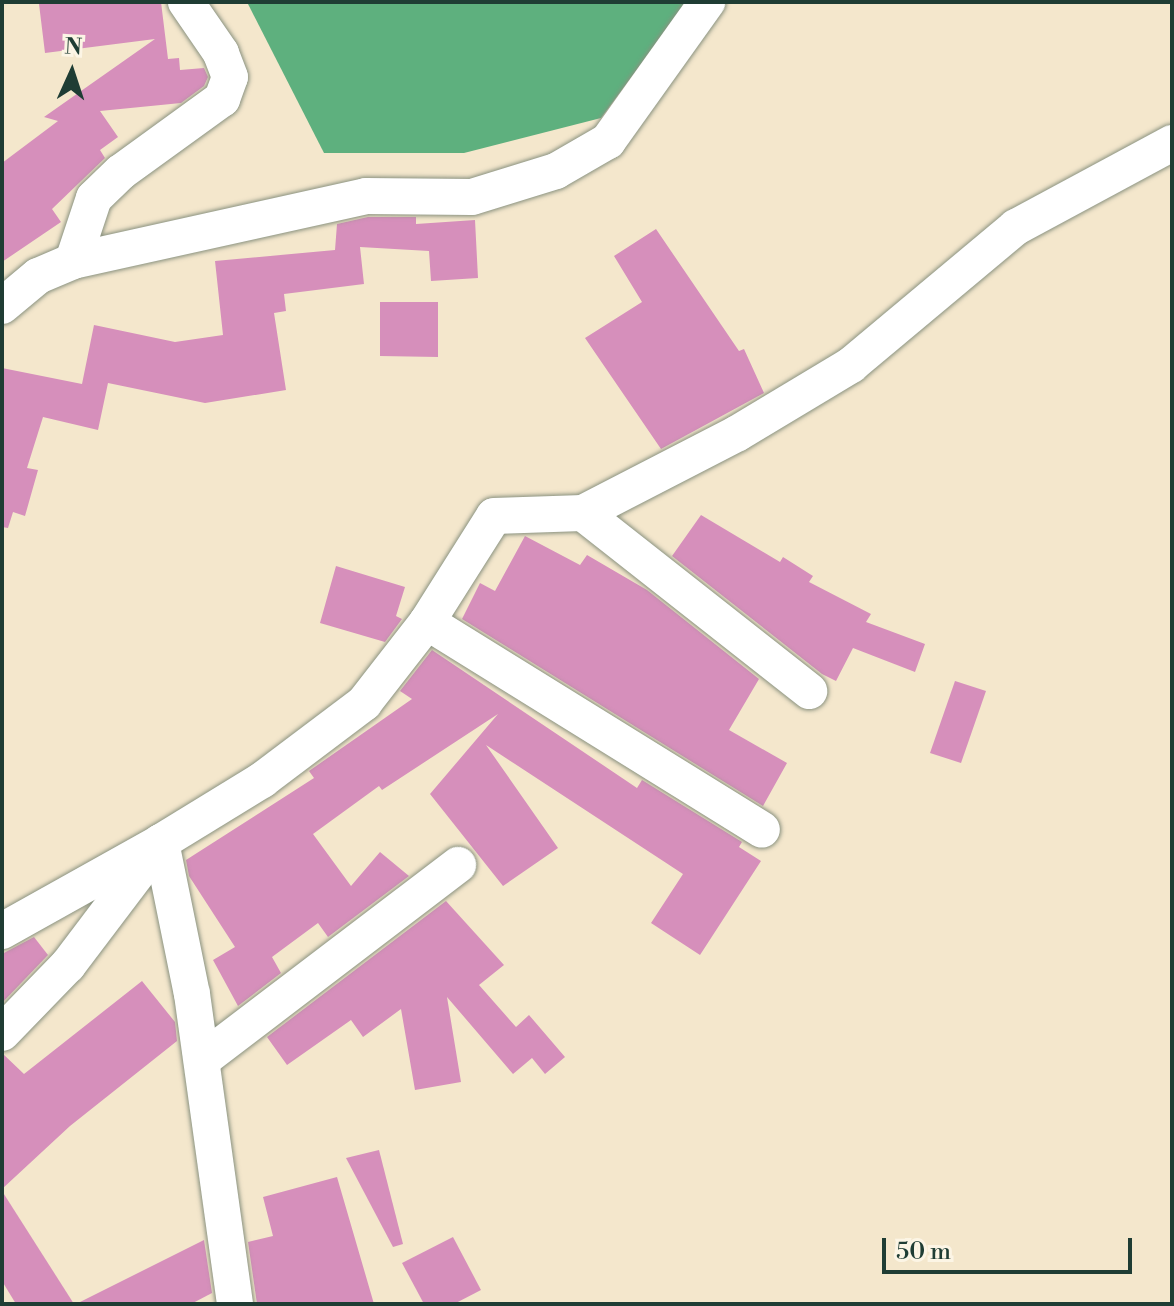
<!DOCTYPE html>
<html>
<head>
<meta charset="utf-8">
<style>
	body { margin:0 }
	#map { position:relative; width:1174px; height:1306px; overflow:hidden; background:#f4e7cc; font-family:"Libre Bodoni",serif }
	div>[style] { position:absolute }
	.forest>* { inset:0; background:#5eb07e }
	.building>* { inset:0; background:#d68fbb }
	.roads { filter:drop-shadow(0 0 2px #8a9280) drop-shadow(0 0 2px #8a9280) }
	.minor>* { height:36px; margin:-18px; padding:0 18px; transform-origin:18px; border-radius:18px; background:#fff }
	span { translate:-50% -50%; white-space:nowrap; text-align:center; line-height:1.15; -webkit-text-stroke:7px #fcf5e5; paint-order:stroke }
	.frame { position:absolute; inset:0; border:4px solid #1f3d34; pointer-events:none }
	.north { position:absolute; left:32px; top:32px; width:80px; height:80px; -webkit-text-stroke:6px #fcf5e5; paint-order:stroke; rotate:3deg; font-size:22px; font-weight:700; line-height:32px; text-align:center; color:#1f3d34 }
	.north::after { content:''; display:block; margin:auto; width:28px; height:36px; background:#1f3d34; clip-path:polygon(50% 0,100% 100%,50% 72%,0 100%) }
	.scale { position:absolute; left:882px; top:1238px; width:250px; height:36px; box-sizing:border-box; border:4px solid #1f3d34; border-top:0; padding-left:10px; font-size:24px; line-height:28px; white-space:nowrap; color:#1f3d34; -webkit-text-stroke:6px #fcf5e5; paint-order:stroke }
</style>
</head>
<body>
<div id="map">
	<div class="forest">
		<div style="clip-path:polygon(247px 2px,687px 2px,601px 118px,464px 153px,324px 153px)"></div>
	</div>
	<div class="building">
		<div style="clip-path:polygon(59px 2px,161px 2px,168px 59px,179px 58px,180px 70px,204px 68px,208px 77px,204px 86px,181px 103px,100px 111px,118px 137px,100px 150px,105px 158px,52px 209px,61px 222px,2px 262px,2px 163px,58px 121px,44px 117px,155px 39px,45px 53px,39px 4px)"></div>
		<div style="clip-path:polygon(368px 217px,416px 217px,416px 224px,475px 220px,478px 278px,431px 281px,429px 251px,360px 247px,364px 284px,284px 294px,286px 311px,274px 313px,286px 390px,205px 403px,108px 383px,98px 430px,43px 417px,27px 468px,38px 470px,25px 516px,13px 512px,8px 528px,2px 527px,2px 368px,82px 384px,94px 325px,175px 342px,223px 335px,215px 261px,335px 250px,337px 224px)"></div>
		<div style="clip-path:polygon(656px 229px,739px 351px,744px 349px,764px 393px,661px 449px,585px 338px,642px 302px,614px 256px)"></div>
		<div style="clip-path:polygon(380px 302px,438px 302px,438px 357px,380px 356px)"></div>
		<div style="clip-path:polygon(701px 515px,780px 562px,783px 557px,813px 576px,809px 582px,871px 614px,866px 622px,925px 644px,915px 672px,853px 648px,836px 681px,822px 674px,672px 556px)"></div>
		<div style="clip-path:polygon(525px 536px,580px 565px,587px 555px,647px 590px,759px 679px,729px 730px,787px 763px,763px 806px,462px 619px,480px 583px,495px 591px)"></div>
		<div style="clip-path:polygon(336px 566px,405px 587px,396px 616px,402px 619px,385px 642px,320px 623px)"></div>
		<div style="clip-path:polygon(432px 650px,637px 788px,642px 780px,742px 842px,739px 847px,761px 861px,700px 955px,651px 923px,683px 874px,486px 745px,558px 848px,503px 886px,430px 794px,498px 714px,382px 790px,379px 786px,313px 834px,351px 886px,380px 852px,409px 876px,328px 937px,318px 923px,272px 957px,281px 973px,238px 1006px,213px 960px,235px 947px,189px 876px,186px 860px,314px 778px,309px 771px,412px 699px,400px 691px)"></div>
		<div style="clip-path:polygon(955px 681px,986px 691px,961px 763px,930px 753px)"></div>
		<div style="clip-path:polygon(446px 901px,504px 965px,479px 985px,516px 1027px,529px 1015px,565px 1057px,545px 1074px,532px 1058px,513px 1074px,447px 997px,461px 1082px,415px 1090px,401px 1009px,363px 1037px,351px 1020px,287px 1065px,267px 1037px)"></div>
		<div style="clip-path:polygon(34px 937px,48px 955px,2px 1003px,2px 954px)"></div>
		<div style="clip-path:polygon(142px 981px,175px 1022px,177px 1041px,70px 1126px,2px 1189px,2px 1053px,24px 1074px)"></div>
		<div style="clip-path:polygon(379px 1150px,403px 1244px,393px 1247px,346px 1158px)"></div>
		<div style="clip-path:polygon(337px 1177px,374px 1304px,257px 1304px,248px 1242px,273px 1236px,263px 1197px)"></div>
		<div style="clip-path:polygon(2px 1191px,74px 1304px,16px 1304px,2px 1281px)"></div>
		<div style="clip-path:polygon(453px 1237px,481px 1290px,454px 1304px,424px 1304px,402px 1263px)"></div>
		<div style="clip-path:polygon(204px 1240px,212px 1293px,191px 1304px,76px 1304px)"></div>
	</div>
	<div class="roads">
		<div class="minor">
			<div style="left:73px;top:261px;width:66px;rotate:-71.6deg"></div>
			<div style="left:94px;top:198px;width:37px;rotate:-44deg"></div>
			<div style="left:121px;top:172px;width:125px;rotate:-35.9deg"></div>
			<div style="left:222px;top:99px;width:23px;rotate:-70deg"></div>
			<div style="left:230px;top:77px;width:26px;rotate:-111deg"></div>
			<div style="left:221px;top:53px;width:62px;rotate:-124.5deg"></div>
			<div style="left:2px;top:306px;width:47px;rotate:-39.8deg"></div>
			<div style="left:38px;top:276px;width:38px;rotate:-23deg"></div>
			<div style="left:73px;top:261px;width:300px;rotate:-12.5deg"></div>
			<div style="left:366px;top:196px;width:106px;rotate:0.5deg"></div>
			<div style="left:472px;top:197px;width:88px;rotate:-17.2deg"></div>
			<div style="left:556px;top:171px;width:60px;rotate:-30deg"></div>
			<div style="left:608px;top:141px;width:171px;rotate:-54.5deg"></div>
			<div style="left:583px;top:513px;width:288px;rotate:38.2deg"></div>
			<div style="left:427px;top:622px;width:394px;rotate:31.8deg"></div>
			<div style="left:2px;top:931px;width:182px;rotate:-29.2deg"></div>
			<div style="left:161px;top:842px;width:155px;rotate:78.5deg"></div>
			<div style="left:192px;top:994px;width:313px;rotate:82.1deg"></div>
			<div style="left:2px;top:1033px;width:95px;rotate:-45.9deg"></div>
			<div style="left:68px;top:965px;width:154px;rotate:-52.9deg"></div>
			<div style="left:161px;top:842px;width:119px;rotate:-31.5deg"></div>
			<div style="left:262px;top:780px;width:128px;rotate:-37deg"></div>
			<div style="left:364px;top:703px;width:103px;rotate:-52.1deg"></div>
			<div style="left:427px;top:622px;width:125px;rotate:-57.7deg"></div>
			<div style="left:494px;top:516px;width:89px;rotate:-1.9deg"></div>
			<div style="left:583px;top:513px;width:174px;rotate:-27.3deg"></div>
			<div style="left:738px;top:433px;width:132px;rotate:-31deg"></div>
			<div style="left:851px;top:365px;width:215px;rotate:-39.9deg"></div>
			<div style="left:1016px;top:227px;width:177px;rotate:-28.3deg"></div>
			<div style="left:202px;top:1060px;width:322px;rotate:-37.3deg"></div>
		</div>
	</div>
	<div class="frame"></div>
	<div class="north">N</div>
	<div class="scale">50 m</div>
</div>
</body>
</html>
